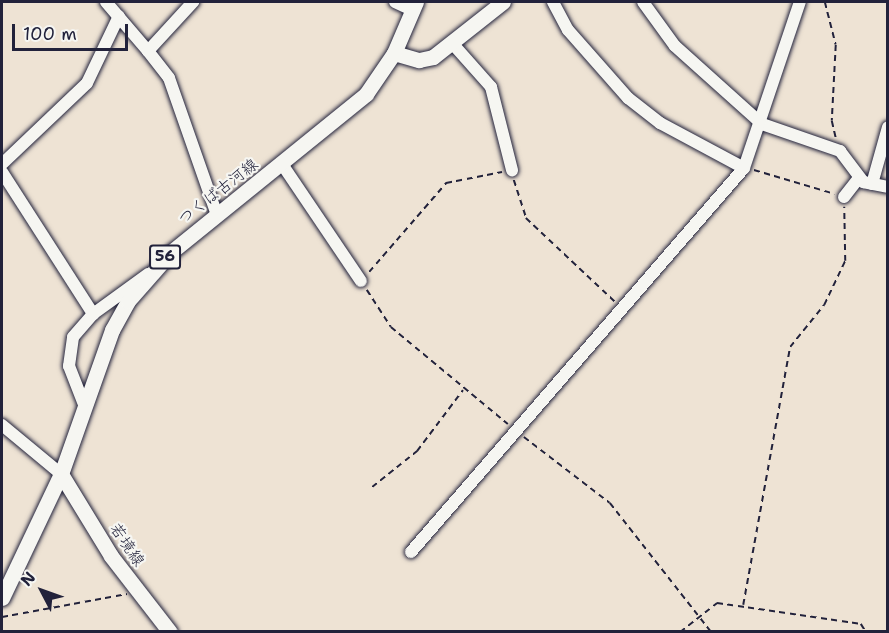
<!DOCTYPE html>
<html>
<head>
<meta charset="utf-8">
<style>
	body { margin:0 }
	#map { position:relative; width:889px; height:633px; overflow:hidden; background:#eee3d4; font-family:"Shantell Sans","Klee One",sans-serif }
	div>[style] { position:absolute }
	.path>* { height:1.5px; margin-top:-0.75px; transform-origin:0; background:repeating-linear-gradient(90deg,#22223b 0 6px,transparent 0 10.5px) }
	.roads { filter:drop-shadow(0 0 2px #22223b) drop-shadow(0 0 2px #22223b) }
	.minor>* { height:12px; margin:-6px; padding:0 6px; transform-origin:6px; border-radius:6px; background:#f6f6f2 }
	.major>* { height:15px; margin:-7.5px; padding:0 7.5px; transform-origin:7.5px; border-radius:7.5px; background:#f6f6f2 }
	span { translate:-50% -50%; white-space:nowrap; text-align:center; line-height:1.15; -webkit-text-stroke:4.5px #f6f6f2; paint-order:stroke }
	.shield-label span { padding:2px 4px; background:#f6f6f2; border:2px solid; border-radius:4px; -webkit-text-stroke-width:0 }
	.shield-label { font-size:15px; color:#22223b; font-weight:700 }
	.street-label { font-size:16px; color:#22223b }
	.frame { position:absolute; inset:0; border:3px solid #22223b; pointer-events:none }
	.north { position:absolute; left:12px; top:561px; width:60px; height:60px; -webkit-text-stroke:4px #f6f6f2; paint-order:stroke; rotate:311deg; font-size:16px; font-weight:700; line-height:24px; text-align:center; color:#22223b }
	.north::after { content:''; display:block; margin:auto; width:21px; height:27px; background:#22223b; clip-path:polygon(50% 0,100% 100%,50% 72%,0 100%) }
	.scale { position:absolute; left:12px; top:24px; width:116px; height:27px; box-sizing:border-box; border:3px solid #22223b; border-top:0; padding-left:8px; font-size:18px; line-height:21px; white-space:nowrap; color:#22223b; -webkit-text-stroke:4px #f6f6f2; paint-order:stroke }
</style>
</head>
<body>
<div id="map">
	<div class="path">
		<div style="left:825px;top:2px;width:44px;rotate:75.7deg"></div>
		<div style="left:836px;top:45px;width:76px;rotate:93deg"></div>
		<div style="left:832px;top:121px;width:18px;rotate:77deg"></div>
		<div style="left:754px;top:170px;width:84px;rotate:16.5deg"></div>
		<div style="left:514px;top:180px;width:40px;rotate:72deg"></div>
		<div style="left:526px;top:218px;width:122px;rotate:43.3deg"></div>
		<div style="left:369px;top:272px;width:118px;rotate:-49.1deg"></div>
		<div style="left:446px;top:183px;width:57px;rotate:-11.1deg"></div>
		<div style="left:367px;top:290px;width:44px;rotate:57deg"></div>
		<div style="left:391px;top:327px;width:152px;rotate:39.7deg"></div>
		<div style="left:524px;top:437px;width:108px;rotate:37.5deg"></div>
		<div style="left:610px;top:503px;width:164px;rotate:51.9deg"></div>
		<div style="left:372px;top:487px;width:58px;rotate:-38.7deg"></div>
		<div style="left:417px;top:451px;width:76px;rotate:-53deg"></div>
		<div style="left:743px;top:605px;width:262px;rotate:-79.7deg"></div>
		<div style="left:790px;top:347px;width:54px;rotate:-51deg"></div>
		<div style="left:824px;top:305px;width:49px;rotate:-64.5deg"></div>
		<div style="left:845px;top:261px;width:54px;rotate:-91.1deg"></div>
		<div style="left:2px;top:617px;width:127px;rotate:-10.4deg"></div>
		<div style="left:198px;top:632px;width:35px"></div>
		<div style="left:680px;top:632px;width:47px;rotate:-38.1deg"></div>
		<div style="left:717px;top:603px;width:146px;rotate:8.3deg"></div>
		<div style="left:861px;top:624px;width:9px;rotate:58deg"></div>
	</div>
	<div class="roads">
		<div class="minor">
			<div style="left:106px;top:2px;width:65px;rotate:49.4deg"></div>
			<div style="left:148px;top:51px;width:67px;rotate:-47.4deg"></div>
			<div style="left:395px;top:2px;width:19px;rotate:25deg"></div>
			<div style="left:553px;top:2px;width:32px;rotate:62deg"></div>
			<div style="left:568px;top:30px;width:91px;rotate:48.6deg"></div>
			<div style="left:628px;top:98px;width:41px;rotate:38deg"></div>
			<div style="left:660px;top:123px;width:95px;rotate:28.2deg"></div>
			<div style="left:643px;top:2px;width:54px;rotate:54deg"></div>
			<div style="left:675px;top:46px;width:117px;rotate:41.9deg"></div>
			<div style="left:762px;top:124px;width:83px;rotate:19.1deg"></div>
			<div style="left:840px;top:151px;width:39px;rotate:53deg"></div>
			<div style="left:863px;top:182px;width:25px;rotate:11deg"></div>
			<div style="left:452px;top:43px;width:59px;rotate:48.4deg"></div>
			<div style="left:491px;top:87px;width:86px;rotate:75.8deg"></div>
			<div style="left:148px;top:51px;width:34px;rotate:52deg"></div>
			<div style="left:169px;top:78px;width:145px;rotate:70.7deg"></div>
			<div style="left:2px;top:164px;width:117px;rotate:-43.6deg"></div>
			<div style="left:87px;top:83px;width:74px;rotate:-64.5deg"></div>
			<div style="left:282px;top:164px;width:141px;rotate:56deg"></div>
			<div style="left:2px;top:172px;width:169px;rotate:57.3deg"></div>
			<div style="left:872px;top:184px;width:59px;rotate:-74.3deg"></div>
			<div style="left:844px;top:197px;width:24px;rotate:-52deg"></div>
			<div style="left:85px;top:407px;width:44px;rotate:-111.3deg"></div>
			<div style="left:69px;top:366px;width:29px;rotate:-82deg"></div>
			<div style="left:73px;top:337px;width:30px;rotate:-49deg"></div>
			<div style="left:93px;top:314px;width:68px;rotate:-36deg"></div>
			<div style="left:2px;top:425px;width:77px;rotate:39.7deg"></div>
			<div style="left:411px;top:552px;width:508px;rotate:-49.07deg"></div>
			<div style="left:744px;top:168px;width:175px;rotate:-71.4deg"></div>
		</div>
		<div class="major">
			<div style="left:394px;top:53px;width:26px;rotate:16deg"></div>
			<div style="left:419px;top:60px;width:14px;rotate:-12deg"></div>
			<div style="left:433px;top:57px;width:89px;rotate:-38.2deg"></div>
			<div style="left:61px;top:474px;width:96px;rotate:58.6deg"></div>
			<div style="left:111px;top:556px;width:96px;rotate:52.2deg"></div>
			<div style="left:2px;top:598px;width:137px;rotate:-64.6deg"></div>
			<div style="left:61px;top:474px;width:153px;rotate:-70.5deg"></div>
			<div style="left:112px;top:330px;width:33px;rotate:-61deg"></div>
			<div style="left:128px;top:301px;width:65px;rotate:-48.7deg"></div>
			<div style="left:171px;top:252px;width:251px;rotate:-39deg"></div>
			<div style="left:366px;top:94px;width:50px;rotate:-55.7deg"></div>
			<div style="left:394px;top:53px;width:56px;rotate:-66.7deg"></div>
		</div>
	</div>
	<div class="shield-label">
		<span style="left:165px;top:257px">56</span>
	</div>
	<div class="street-label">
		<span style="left:218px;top:192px;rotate:-38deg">つくば古河線</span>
		<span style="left:127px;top:545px;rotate:56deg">若境線</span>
	</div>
	<div class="frame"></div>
	<div class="north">N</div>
	<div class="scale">100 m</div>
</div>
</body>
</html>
